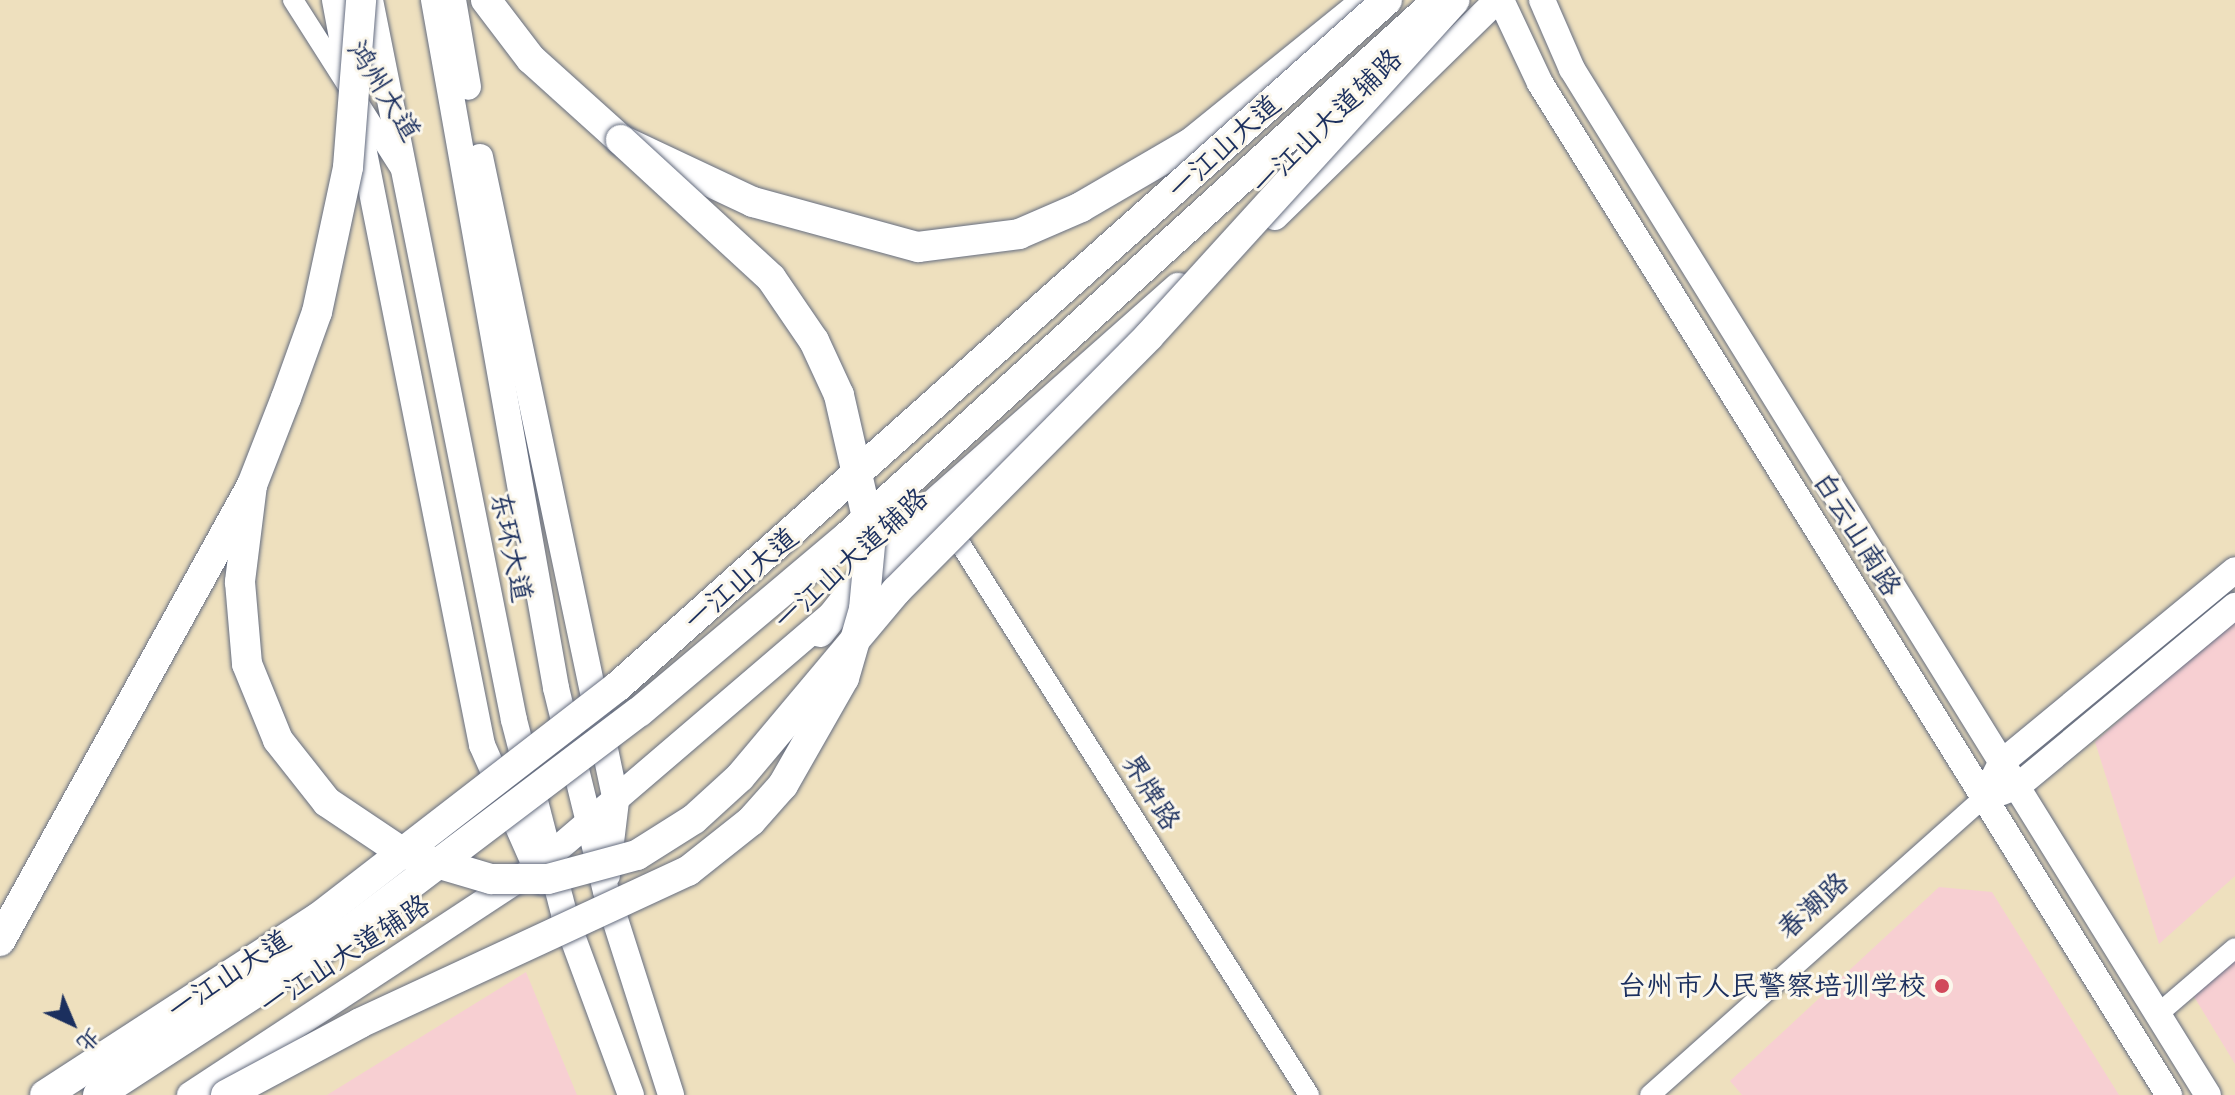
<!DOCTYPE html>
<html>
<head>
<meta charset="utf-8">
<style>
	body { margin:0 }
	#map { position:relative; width:2235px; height:1095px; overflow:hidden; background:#eee0be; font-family:Sriracha,"LXGW WenKai TC",sans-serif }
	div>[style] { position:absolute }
	.built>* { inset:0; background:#f7cfd2 }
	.roads { filter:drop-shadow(0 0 2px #656d80) drop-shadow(0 0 2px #656d80) }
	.minor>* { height:20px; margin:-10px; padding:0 10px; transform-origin:10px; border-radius:10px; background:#fff }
	.major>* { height:26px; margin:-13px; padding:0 13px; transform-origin:13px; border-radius:13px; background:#fff }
	.highway>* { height:30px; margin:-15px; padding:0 15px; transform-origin:15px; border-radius:15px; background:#fff }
	.bridges { filter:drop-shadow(0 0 2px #656d80) drop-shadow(0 0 2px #656d80) }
	.highway-bridge>* { height:30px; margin:-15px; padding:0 15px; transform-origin:15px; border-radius:15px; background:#fff }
	.dots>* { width:22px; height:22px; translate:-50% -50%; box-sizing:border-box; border:4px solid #fbf7ec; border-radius:50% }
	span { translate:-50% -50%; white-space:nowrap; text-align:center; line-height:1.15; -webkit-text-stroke:6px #fbf7ec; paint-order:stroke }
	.street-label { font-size:28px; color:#1b2f5e }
	.poi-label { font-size:28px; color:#1b2f5e }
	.right { translate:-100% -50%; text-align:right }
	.north { position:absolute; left:32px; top:983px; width:80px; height:80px; -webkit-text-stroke:6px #fbf7ec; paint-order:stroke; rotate:136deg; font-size:22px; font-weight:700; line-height:32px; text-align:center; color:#1b2f5e }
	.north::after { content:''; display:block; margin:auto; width:28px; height:36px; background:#1b2f5e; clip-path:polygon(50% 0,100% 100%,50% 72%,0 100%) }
</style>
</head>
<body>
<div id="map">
	<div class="built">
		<div style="clip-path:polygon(2235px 619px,2235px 876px,2159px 944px,2095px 742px)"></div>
		<div style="clip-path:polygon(1939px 887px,1992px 892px,2119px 1095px,1742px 1095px,1730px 1081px)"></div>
		<div style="clip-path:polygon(2235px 952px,2235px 1064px,2190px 990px)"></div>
		<div style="clip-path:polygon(526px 972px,577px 1095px,327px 1095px)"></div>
	</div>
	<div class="roads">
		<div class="minor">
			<div style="left:293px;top:0;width:199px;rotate:57.5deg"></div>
			<div style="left:947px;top:523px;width:677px;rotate:57.67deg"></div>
			<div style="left:2158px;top:1014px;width:101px;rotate:-40.6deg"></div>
			<div style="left:1650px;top:1095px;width:446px;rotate:-41.7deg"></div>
		</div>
		<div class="major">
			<div style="left:335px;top:0;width:76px;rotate:79.4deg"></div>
			<div style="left:370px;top:0;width:734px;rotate:78.69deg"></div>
			<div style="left:514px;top:720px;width:200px;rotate:75.5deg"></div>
			<div style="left:564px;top:914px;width:193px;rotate:69.7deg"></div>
			<div style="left:434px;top:0;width:699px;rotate:79.94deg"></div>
			<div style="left:556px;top:688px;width:209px;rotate:76.2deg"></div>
			<div style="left:606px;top:891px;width:214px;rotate:72.3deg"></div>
			<div style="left:453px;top:0;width:88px;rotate:80.2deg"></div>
			<div style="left:1501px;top:0;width:92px;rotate:64.8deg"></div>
			<div style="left:1540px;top:83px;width:1192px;rotate:58.14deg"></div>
			<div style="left:1542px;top:0;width:75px;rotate:66.5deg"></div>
			<div style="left:1572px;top:69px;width:1207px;rotate:58.21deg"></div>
			<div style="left:358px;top:122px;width:635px;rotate:78.74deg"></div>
			<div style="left:482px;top:745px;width:149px;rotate:66.2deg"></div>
			<div style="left:480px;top:157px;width:658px;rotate:78.08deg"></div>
			<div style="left:616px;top:801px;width:75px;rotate:96.9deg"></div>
			<div style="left:1275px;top:217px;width:310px;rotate:-44.3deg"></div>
			<div style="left:1994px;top:777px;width:16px;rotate:-63deg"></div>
			<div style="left:2001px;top:763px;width:303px;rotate:-39.5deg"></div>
			<div style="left:2002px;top:792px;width:17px;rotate:-21deg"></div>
			<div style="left:2018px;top:786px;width:282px;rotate:-39.7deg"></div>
			<div style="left:190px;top:1095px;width:412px;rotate:-33.3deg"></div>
			<div style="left:534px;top:869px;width:584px;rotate:-40.56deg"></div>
		</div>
		<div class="highway">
			<div style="left:486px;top:0;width:74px;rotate:52.7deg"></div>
			<div style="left:531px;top:59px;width:121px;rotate:42deg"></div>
			<div style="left:621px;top:140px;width:146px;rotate:25.2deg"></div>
			<div style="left:753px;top:202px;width:171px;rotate:15.3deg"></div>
			<div style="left:918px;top:247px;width:102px;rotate:-7.3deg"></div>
			<div style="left:1019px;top:234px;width:68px;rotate:-23.5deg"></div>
			<div style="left:1081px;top:207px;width:127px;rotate:-30.2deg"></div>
			<div style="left:1191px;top:143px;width:218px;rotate:-39deg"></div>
			<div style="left:820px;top:632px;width:113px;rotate:-51.8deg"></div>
			<div style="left:890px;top:543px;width:385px;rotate:-41.5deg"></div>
		</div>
	</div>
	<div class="bridges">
		<div class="highway-bridge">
			<div style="left:252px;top:485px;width:98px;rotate:97.1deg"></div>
			<div style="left:240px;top:582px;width:82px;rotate:85.1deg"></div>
			<div style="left:247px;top:664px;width:82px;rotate:67.8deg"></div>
			<div style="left:278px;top:740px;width:79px;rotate:51.7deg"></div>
			<div style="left:327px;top:802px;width:92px;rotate:33.9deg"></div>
			<div style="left:403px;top:853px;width:92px;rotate:16.5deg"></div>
			<div style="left:491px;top:879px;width:57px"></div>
			<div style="left:548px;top:879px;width:92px;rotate:-15.1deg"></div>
			<div style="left:637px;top:855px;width:67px;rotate:-32.3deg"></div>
			<div style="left:694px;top:819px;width:62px;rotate:-42.4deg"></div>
			<div style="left:740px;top:777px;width:243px;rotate:-50deg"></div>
			<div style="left:896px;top:591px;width:359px;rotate:-45.2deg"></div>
			<div style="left:1149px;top:336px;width:454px;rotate:-47.7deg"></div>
			<div style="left:0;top:941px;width:521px;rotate:-61.07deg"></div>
			<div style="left:252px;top:485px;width:93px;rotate:-68.7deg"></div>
			<div style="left:286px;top:398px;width:91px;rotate:-70.2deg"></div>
			<div style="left:317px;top:312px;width:148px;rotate:-77.9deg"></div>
			<div style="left:348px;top:167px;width:168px;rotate:-85.5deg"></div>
			<div style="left:45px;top:1095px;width:325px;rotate:-33deg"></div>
			<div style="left:318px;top:918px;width:378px;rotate:-37.7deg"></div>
			<div style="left:617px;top:687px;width:1032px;rotate:-41.74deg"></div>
			<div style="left:98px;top:1095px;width:285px;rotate:-33deg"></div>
			<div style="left:337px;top:940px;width:378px;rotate:-37.1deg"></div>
			<div style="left:639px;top:712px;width:273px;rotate:-40.1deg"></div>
			<div style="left:848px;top:536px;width:782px;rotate:-42.25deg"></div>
			<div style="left:226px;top:1095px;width:152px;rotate:-28.2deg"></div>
			<div style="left:360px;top:1023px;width:362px;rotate:-24.9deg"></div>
			<div style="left:688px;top:871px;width:80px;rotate:-38.4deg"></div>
			<div style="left:751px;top:821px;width:48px;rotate:-48.4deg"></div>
			<div style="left:783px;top:785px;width:123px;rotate:-60.3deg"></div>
			<div style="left:844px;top:678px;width:72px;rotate:-73.8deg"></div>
			<div style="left:864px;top:609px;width:74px;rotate:-84.6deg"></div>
			<div style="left:871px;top:535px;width:144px;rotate:-102.9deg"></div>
			<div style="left:839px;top:395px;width:60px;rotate:-114.8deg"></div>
			<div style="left:814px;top:341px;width:76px;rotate:-124.3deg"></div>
			<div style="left:771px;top:278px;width:204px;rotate:-137.4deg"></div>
		</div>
	</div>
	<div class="dots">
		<div style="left:1942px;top:986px;background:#d1495b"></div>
	</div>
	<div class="street-label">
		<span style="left:384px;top:91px;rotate:58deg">鸿州大道</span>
		<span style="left:1327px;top:122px;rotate:-44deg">一江山大道辅路</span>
		<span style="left:1224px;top:147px;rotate:-42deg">一江山大道</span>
		<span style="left:1857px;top:534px;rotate:58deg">白云山南路</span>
		<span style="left:511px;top:547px;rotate:78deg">东环大道</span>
		<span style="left:851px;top:559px;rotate:-42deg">一江山大道辅路</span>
		<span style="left:741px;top:579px;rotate:-41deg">一江山大道</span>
		<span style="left:1151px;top:792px;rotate:58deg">界牌路</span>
		<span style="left:1813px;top:906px;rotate:-42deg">春潮路</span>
		<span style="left:345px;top:955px;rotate:-33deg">一江山大道辅路</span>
		<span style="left:229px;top:975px;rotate:-33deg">一江山大道</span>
	</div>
	<div class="poi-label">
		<span class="right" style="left:1926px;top:986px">台州市人民警察培训学校</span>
	</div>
	<div class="north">北</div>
</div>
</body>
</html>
